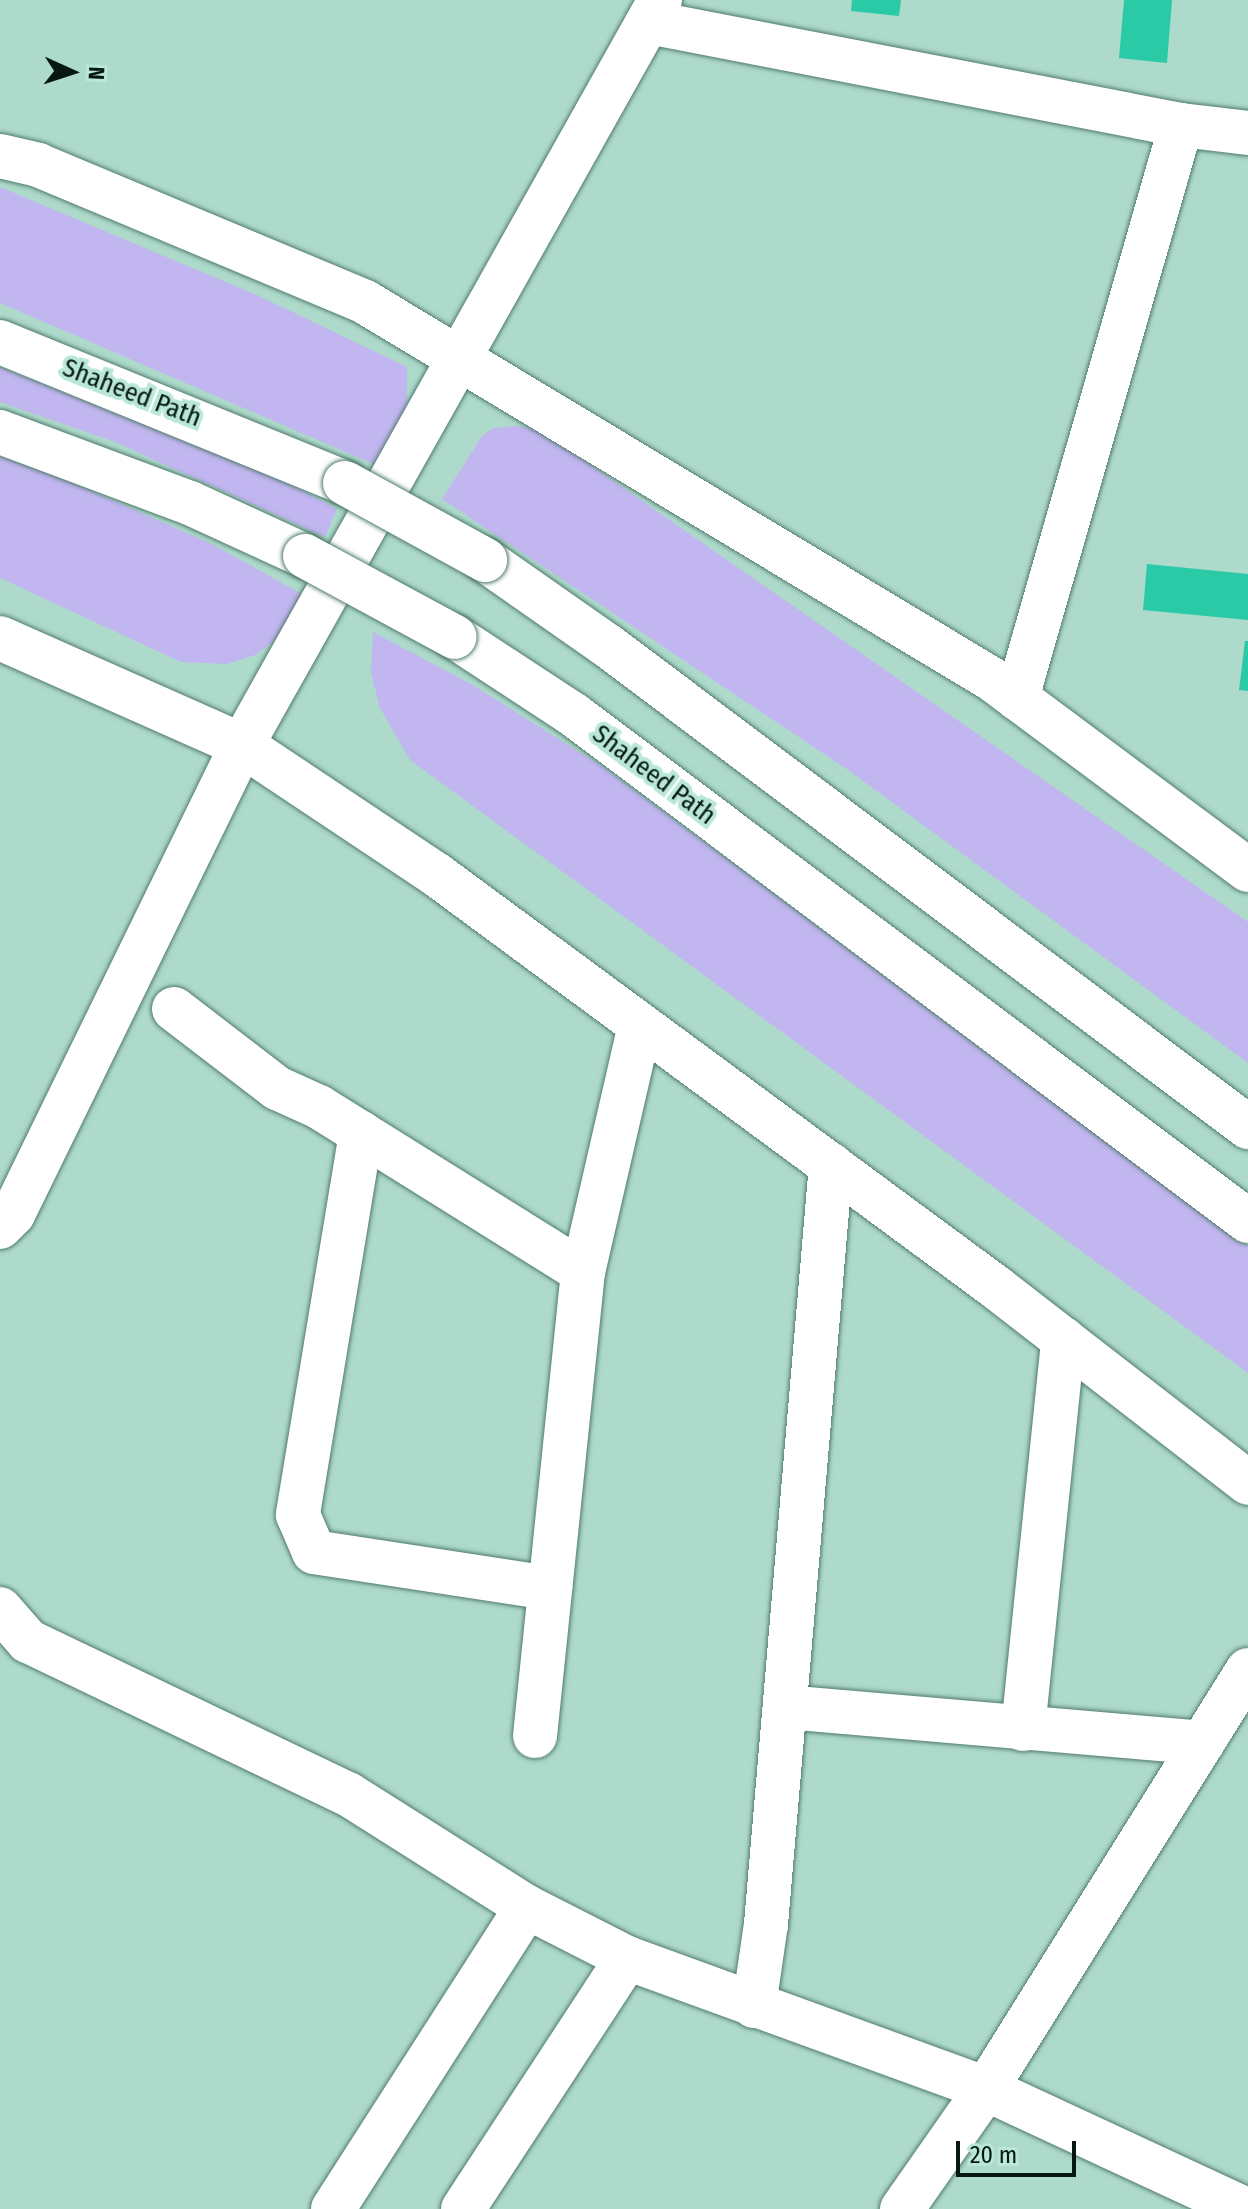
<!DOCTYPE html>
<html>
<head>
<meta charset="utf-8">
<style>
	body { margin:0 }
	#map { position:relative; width:1248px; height:2209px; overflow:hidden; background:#addacb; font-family:"Fira Sans Condensed",sans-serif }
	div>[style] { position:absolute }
	.green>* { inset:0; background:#c1b6f0 }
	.building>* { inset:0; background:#2bcaa7 }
	.roads { filter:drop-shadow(0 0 2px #517b6e) drop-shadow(0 0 2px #517b6e) }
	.minor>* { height:44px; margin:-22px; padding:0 22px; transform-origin:22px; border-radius:22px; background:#fff }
	.highway>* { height:44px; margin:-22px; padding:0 22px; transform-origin:22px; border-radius:22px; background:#fff }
	.bridges { filter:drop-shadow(0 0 2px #517b6e) drop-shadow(0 0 2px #517b6e) }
	.highway-bridge>* { height:44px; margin:-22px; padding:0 22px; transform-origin:22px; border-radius:22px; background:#fff }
	span { translate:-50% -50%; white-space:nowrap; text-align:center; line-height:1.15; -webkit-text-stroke:8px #b9e7d8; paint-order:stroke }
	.street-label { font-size:26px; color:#071814 }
	.north { position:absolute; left:32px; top:32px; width:80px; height:80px; -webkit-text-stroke:6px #b9e7d8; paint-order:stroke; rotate:93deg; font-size:22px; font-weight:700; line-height:32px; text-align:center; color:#071814 }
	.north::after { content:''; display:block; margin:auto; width:28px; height:36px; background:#071814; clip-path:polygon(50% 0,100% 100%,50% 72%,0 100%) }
	.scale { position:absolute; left:956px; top:2141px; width:120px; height:36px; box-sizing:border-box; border:4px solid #071814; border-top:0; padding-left:10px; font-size:24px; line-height:28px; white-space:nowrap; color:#071814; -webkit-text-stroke:6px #b9e7d8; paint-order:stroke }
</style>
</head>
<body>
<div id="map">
	<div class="green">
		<div style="clip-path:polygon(0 187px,259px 296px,407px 367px,407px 414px,390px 471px,0 303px)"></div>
		<div style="clip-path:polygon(0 367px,263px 470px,337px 509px,325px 537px,115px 442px,0 402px)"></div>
		<div style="clip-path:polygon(517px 426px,540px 430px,1248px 922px,1248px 1063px,848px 770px,442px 499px,482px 436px,493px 428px)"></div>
		<div style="clip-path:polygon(0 456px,44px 470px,212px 544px,307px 597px,286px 633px,255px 655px,227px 664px,181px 662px,0 578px)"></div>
		<div style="clip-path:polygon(373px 632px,471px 684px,603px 767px,1248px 1246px,1248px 1373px,410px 760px,380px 708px,371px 673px)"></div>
	</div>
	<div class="building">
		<div style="clip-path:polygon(852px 0,901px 0,899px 16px,851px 11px)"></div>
		<div style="clip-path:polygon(1124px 0,1172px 0,1167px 63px,1119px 58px)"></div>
		<div style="clip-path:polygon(1147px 564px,1248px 574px,1248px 620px,1143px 610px)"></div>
		<div style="clip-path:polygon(1245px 641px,1248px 641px,1248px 691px,1239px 690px)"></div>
	</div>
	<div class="roads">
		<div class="minor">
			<div style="left:648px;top:22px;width:543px;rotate:10.94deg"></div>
			<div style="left:1181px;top:125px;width:67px;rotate:6.8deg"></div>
			<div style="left:0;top:156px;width:39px;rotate:13deg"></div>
			<div style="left:38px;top:165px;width:355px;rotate:22.7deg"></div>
			<div style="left:365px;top:302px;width:733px;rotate:31.04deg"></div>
			<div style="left:993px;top:680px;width:318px;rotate:36.7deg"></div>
			<div style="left:0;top:638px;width:265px;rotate:23.9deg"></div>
			<div style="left:242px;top:745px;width:234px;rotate:33.7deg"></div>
			<div style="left:437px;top:875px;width:696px;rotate:36.41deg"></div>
			<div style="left:997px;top:1288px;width:318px;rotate:37.8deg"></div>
			<div style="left:1017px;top:698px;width:596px;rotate:-74.03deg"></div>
			<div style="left:174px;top:1009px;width:130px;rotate:37.5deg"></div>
			<div style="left:277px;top:1088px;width:46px;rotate:24.3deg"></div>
			<div style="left:319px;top:1107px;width:311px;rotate:32deg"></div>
			<div style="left:361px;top:1133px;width:387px;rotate:99.4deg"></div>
			<div style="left:298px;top:1515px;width:40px;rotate:66.6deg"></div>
			<div style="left:314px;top:1552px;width:239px;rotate:8.7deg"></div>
			<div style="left:0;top:1227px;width:18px;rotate:-45deg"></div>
			<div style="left:13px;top:1214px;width:522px;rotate:-63.97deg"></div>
			<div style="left:242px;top:745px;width:854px;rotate:-60.7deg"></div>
			<div style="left:0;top:1609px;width:43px;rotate:48.8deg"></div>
			<div style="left:28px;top:1641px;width:355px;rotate:25.6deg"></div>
			<div style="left:348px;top:1794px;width:212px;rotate:32.3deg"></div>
			<div style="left:527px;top:1907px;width:112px;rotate:27deg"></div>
			<div style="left:627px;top:1958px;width:382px;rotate:20deg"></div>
			<div style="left:986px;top:2089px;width:494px;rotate:-58deg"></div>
			<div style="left:785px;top:1707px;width:419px;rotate:4.9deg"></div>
			<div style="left:1023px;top:1729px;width:392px;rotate:-84.1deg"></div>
			<div style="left:535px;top:1736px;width:466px;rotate:-84.1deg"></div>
			<div style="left:583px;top:1272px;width:253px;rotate:-77deg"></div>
			<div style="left:754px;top:2006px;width:83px;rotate:-81.7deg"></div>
			<div style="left:766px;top:1924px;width:762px;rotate:-85.11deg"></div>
			<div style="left:333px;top:2209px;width:359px;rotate:-57.3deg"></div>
			<div style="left:463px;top:2209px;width:300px;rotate:-56.8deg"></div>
			<div style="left:902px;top:2209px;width:146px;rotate:-55deg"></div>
			<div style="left:986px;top:2089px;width:285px;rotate:24.9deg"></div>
		</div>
		<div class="highway">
			<div style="left:0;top:342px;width:373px;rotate:22.2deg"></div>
			<div style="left:0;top:432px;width:203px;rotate:20.5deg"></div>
			<div style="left:190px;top:503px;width:127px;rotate:24.7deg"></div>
			<div style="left:485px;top:560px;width:150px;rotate:35deg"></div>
			<div style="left:608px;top:646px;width:801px;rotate:36.93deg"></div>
			<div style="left:455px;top:637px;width:142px;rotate:33.2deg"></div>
			<div style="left:574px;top:715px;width:843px;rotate:36.9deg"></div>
		</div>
	</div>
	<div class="bridges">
		<div class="highway-bridge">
			<div style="left:345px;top:483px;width:160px;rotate:28.8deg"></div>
			<div style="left:305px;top:556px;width:170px;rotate:28.4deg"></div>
		</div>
	</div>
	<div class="street-label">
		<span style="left:132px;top:393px;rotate:21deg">Shaheed Path</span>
		<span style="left:654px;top:775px;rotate:37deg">Shaheed Path</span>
	</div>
	<div class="north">N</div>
	<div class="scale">20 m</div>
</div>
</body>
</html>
